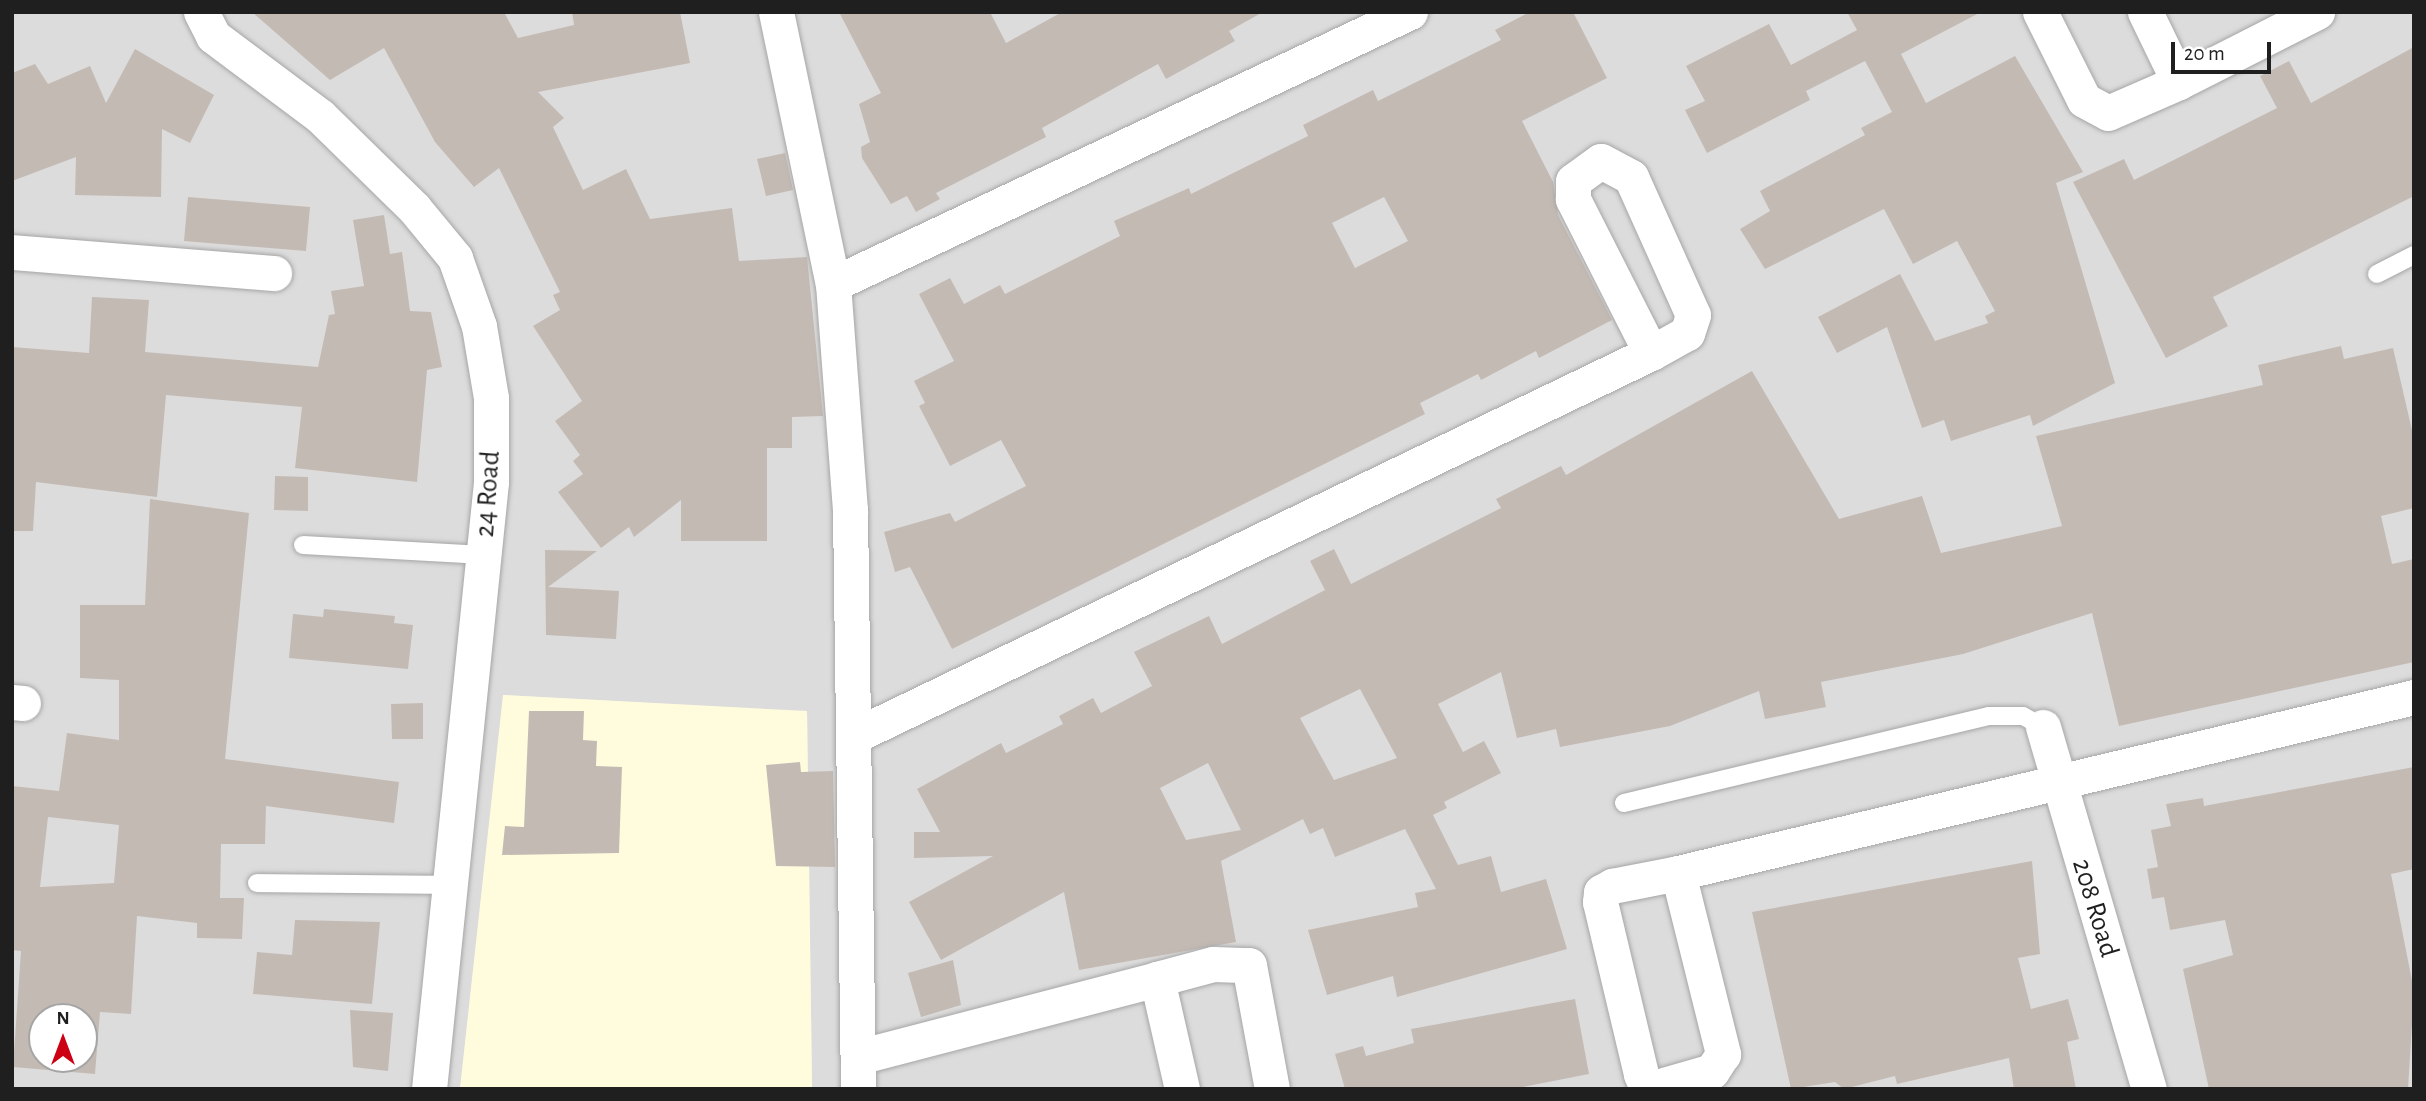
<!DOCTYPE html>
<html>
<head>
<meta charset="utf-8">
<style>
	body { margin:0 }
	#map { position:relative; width:2426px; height:1101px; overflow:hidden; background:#f0ebe5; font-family:"Alegreya Sans",sans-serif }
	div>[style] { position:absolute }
	.residential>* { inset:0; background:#dddcdc }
	.education>* { inset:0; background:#fffcde }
	.building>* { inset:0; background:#c4bab4 }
	.roads { filter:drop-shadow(0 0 2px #a6a6a6) drop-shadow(0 0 2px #a6a6a6) }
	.service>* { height:18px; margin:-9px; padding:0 9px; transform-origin:9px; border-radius:9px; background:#fff }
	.minor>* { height:35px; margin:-17.5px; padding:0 17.5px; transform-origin:17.5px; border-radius:17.5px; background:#fff }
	span { translate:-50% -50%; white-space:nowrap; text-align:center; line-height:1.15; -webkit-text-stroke:6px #fff; paint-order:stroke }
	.street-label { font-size:28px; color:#1f1f1f }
	.frame { position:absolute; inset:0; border:14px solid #1f1f1f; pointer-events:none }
	.north { position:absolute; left:28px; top:1003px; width:70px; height:70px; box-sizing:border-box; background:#fff; border:2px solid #a5a5a5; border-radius:50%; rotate:0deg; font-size:19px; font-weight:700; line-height:28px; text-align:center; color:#1f1f1f }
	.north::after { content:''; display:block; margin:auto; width:24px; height:32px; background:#cd0013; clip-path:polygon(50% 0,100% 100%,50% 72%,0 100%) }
	.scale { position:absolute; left:2171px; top:42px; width:100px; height:32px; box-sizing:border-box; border:4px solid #1f1f1f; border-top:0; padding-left:9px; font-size:21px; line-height:24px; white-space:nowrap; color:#1f1f1f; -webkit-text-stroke:5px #fff; paint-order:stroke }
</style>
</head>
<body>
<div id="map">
	<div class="residential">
		<div style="clip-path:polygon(evenodd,12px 12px,2414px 12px,2414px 1089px,812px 1089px,807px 712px,504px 695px,460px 1089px,12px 1089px,12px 12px,42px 1017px,84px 1017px,84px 1059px,42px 1059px,42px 1017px)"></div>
	</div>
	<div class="education">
		<div style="clip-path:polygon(503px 695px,807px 711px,812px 1089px,460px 1089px)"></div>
	</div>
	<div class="building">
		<div style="clip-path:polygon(252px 12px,504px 12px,518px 38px,574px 25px,572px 12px,680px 12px,690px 63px,538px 92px,564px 118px,553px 127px,583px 190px,626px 169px,650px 219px,732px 208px,739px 261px,807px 257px,823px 416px,792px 417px,792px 448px,767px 448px,767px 541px,681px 541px,681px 500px,634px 537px,629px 527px,601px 548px,558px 492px,583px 474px,573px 461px,580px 455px,555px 421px,582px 401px,533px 326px,560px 310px,553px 295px,560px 292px,499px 168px,474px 187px,435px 142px,384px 48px,330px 80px)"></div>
		<div style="clip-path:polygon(839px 12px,990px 12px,1006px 43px,1062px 12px,1263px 12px,1229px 31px,1235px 41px,1166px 79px,1158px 64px,1042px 128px,1046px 137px,936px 193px,940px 199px,916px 212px,907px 196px,891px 204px,862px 158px,861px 147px,870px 142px,859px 104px,881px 93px)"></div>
		<div style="clip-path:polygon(evenodd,1530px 12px,1573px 12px,1607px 78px,1522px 121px,1553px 182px,1558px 215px,1612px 320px,1539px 358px,1536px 351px,1481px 380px,1478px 374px,1420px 403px,1425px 414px,952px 649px,910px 567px,895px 572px,884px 532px,950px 513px,955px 522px,1026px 486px,1001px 440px,950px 466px,919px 406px,925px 403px,914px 381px,954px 361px,919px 294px,950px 278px,964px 304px,1000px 285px,1005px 294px,1120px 236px,1114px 221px,1189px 188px,1191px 194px,1308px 136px,1303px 125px,1373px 90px,1378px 101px,1501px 40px,1495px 30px,1530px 12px,1384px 197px,1408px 241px,1355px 268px,1332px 223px,1384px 197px)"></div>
		<div style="clip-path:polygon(1847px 12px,1981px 12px,1901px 54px,1926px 103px,2015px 56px,2083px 172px,2056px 183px,2115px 383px,2033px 426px,2030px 415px,1951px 441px,1944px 420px,1922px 428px,1887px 327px,1837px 353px,1818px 317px,1900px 274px,1935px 341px,1988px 323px,1985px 316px,1995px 311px,1957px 241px,1913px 264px,1884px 209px,1765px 269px,1740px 229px,1770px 211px,1760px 191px,1865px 135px,1861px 128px,1892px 112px,1865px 61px,1806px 91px,1810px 100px,1707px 153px,1685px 110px,1705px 101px,1686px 66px,1769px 24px,1791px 65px,1857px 30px)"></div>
		<div style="clip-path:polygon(2414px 47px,2414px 196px,2213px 297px,2228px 326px,2166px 358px,2073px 182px,2124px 159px,2134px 180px,2277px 108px,2260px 76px,2289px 61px,2311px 103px)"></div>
		<div style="clip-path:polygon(135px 49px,214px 95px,190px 143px,162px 129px,161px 197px,75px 195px,76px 157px,12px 181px,12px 73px,35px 64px,48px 84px,90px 66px,106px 103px)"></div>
		<div style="clip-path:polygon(785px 153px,793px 190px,766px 196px,757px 159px)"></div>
		<div style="clip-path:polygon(188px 197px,310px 207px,306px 251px,184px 241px)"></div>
		<div style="clip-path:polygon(384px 215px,390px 254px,402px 252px,410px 311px,431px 312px,442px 367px,427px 370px,417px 482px,295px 468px,302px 407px,166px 395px,157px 497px,36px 482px,33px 531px,12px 531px,12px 347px,89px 353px,92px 297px,149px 300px,145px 352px,318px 367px,329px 315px,335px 314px,331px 291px,364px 286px,353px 220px)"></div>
		<div style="clip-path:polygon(evenodd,2341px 346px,2344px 359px,2393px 348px,2414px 439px,2414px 508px,2381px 516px,2392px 564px,2414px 559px,2414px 662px,2119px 726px,2092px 613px,1963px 654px,1821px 682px,1826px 707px,1765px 719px,1759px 691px,1670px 726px,1560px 747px,1556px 729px,1517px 738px,1501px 672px,1438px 704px,1463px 752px,1484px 741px,1501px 773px,1444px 802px,1447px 808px,1433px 815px,1458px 865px,1491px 856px,1501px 892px,1546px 879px,1567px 949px,1397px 997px,1393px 976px,1327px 995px,1308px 930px,1418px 907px,1415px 893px,1436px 889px,1405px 829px,1335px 857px,1323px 828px,1310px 834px,1303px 819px,1221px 861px,1236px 942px,1079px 970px,1064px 892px,941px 960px,909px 902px,993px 856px,914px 858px,914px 832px,940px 832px,917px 789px,1001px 743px,1006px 753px,1063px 724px,1059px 716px,1093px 698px,1101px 713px,1152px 686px,1134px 652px,1209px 616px,1222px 644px,1325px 590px,1310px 561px,1334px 549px,1351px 584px,1501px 508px,1496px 499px,1561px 466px,1566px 475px,1752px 371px,1839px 519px,1922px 496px,1941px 553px,2062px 526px,2036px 436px,2263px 385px,2258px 365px,2341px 346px,1360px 689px,1397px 758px,1334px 780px,1300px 718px,1360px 689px,2341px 346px,1208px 763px,1241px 830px,1186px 840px,1160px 788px,1208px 763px)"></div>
		<div style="clip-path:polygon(275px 476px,308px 477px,308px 511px,274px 510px)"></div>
		<div style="clip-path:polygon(evenodd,150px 499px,249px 513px,225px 759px,399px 782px,394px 823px,266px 806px,265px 844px,221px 844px,220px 898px,244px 898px,242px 939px,197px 938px,197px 923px,137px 916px,131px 1014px,100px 1012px,95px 1074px,13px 1067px,21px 951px,12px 950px,12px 786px,59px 791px,67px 733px,119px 740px,119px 680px,80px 678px,80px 605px,145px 605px,150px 499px,48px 817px,119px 825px,114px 883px,40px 887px,48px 817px,150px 499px,42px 1017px,84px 1017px,84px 1059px,42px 1059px,42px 1017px)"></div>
		<div style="clip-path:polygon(545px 550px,597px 551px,548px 587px,619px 591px,616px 639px,546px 635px)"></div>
		<div style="clip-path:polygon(324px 609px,395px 616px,394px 623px,413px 625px,408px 669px,289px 658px,293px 614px,323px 617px)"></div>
		<div style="clip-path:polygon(423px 703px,423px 739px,392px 739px,391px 704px)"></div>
		<div style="clip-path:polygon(529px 711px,584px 711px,583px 740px,597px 741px,596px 766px,622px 767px,619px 853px,502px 855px,505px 826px,524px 827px)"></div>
		<div style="clip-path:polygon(800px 762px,801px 772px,833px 771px,835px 867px,776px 866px,766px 765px)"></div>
		<div style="clip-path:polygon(2414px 767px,2414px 869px,2391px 874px,2414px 991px,2408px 1089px,2209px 1089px,2183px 969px,2233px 955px,2225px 920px,2170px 930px,2164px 897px,2152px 899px,2147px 869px,2158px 867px,2151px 830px,2171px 826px,2166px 804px,2203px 798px,2204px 806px)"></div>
		<div style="clip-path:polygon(2032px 861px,2040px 954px,2018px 958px,2031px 1009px,2068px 999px,2079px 1039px,2067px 1042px,2076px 1089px,2014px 1089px,2009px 1058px,1897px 1084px,1895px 1076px,1844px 1089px,1835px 1082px,1791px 1089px,1752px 912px)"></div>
		<div style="clip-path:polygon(295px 920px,380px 922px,372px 1004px,253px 994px,257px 952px,292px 955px)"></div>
		<div style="clip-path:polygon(953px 960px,961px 1005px,921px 1017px,908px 973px)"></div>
		<div style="clip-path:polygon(1575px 999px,1589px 1074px,1513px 1089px,1345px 1089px,1335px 1054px,1363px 1046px,1366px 1056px,1414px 1043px,1411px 1029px)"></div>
		<div style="clip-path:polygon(350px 1010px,393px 1013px,388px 1071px,353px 1067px)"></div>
	</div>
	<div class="roads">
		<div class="service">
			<div style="left:2377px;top:274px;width:42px;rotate:-27.2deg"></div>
			<div style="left:303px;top:545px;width:181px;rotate:3.2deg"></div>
			<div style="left:1624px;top:803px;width:375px;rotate:-13.4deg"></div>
			<div style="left:1989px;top:716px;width:34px"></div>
			<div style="left:2023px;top:716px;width:23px;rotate:29deg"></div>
			<div style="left:257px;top:883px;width:193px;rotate:0.6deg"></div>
		</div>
		<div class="minor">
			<div style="left:201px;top:12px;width:27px;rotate:63deg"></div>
			<div style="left:213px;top:36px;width:134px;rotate:36.8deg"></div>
			<div style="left:320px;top:116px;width:132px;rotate:44.4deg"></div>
			<div style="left:414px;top:208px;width:65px;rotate:50.6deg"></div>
			<div style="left:455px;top:258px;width:72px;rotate:70.6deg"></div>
			<div style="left:479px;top:326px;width:73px;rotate:80.5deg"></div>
			<div style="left:491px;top:398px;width:84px;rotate:90deg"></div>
			<div style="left:491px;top:482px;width:610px;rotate:95.83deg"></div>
			<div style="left:776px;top:12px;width:278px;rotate:78.2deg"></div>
			<div style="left:833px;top:284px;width:227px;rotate:85.7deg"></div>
			<div style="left:850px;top:510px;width:579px;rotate:89.21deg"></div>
			<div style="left:2040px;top:12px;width:98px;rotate:63.4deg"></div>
			<div style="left:2084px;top:100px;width:27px;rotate:28deg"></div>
			<div style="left:2108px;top:113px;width:77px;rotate:-23.6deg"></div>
			<div style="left:2179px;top:82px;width:78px;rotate:-115.9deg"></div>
			<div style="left:2179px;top:82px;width:155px;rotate:-26.9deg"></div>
			<div style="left:1601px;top:161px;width:34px;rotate:28deg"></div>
			<div style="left:1631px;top:177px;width:151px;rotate:65.8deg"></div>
			<div style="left:1693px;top:315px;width:19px;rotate:108deg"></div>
			<div style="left:1687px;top:333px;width:41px;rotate:150.9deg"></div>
			<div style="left:1651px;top:353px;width:173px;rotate:-116.9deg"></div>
			<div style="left:1573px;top:199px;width:18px;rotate:-90deg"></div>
			<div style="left:1573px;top:181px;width:34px;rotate:-36deg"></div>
			<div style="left:12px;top:252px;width:263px;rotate:4.6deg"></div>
			<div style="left:833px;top:284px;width:638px;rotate:-25.24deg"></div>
			<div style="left:12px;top:702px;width:11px;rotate:5deg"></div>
			<div style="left:2043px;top:727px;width:377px;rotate:73.7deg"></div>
			<div style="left:854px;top:736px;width:884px;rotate:-25.67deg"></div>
			<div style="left:1678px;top:873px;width:757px;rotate:-13.45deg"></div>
			<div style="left:1678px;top:873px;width:187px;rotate:76deg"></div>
			<div style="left:1723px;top:1054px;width:20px;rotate:123deg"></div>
			<div style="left:1712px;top:1071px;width:57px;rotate:163.8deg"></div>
			<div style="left:1657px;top:1087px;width:12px;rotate:-166deg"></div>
			<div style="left:1645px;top:1084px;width:11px;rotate:-112deg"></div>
			<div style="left:1641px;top:1074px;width:177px;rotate:-103.4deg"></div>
			<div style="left:1600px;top:902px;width:10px;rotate:-84deg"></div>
			<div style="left:1601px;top:892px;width:13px;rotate:-29deg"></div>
			<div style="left:1612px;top:886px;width:67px;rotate:-11.1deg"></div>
			<div style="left:858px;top:1057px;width:309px;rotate:-14.6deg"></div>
			<div style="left:1182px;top:1089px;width:113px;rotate:-102.8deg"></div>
			<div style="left:1157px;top:979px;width:58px;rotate:-15deg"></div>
			<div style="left:1213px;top:964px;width:36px;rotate:2deg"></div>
			<div style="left:1249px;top:965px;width:126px;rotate:79.5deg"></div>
		</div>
	</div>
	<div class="street-label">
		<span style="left:488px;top:494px;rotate:-86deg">24 Road</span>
		<span style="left:2095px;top:908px;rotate:73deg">208 Road</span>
	</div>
	<div class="frame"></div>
	<div class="north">N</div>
	<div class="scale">20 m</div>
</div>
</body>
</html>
